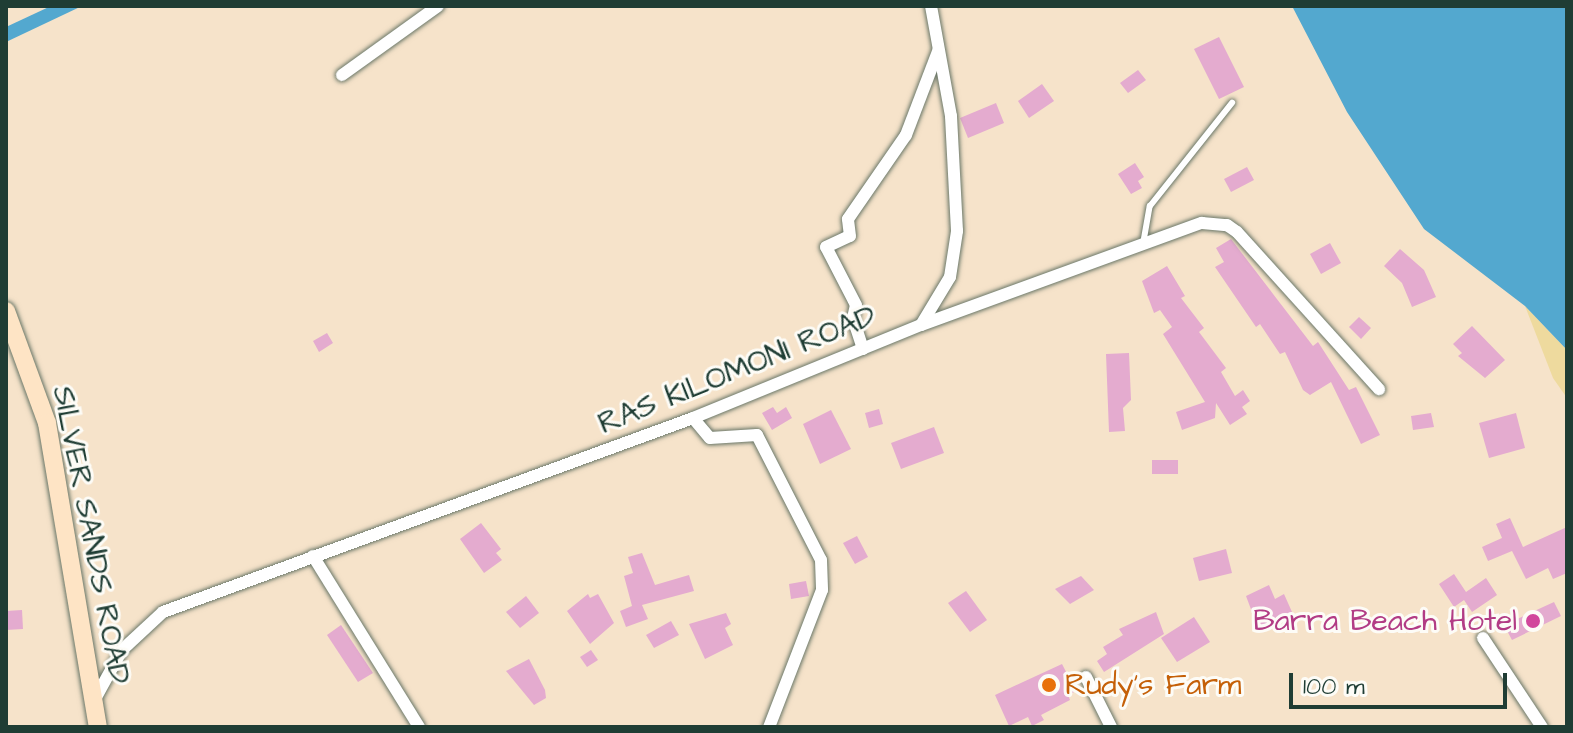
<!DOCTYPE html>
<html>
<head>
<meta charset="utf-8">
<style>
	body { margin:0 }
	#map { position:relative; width:1573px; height:733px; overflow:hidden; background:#f6e3ca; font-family:"Architects Daughter",sans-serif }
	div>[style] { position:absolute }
	.sand>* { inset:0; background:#eeda9e }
	.water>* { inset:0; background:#53a8cf }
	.building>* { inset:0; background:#e4abcf }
	.roads { filter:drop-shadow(0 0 2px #6a7768) drop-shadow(0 0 2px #6a7768) }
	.lane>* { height:6px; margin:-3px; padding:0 3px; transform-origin:3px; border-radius:3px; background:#fff }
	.street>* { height:12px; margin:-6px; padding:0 6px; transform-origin:6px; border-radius:6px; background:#fff }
	.secondary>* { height:18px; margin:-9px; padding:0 9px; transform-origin:9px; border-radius:9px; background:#fee4c5 }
	.dots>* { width:22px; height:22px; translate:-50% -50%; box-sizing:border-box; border:4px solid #fdfcf7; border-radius:50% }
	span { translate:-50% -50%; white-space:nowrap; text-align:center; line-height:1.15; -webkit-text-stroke:6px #fdfcf7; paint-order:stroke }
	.street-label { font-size:30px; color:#1f3d34 }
	.hotel-label { font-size:30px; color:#b23c85 }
	.right { translate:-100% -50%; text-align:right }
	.food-label { font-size:30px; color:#c56008 }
	.left { translate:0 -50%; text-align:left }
	.frame { position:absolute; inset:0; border:8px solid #1f3d34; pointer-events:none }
	.scale { position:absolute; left:1289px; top:673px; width:218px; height:36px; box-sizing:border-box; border:4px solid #1f3d34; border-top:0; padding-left:10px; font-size:24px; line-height:28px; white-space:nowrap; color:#1f3d34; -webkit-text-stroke:6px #fdfcf7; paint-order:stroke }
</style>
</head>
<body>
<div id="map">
	<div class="sand">
		<div style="clip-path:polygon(1525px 306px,1567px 350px,1567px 398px,1553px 378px)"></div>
	</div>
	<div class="water">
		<div style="clip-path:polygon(51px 6px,82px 6px,6px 42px,6px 27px)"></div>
		<div style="clip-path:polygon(1292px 6px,1567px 6px,1567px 350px,1525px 306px,1424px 229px,1347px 112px)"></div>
	</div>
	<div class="building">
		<div style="clip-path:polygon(1219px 37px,1244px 87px,1219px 99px,1194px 49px)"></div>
		<div style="clip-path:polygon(1138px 70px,1146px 80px,1128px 93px,1120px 83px)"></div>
		<div style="clip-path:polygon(1042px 84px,1054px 101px,1029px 118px,1018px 101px)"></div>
		<div style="clip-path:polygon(996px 103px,1004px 123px,968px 138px,960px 118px)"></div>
		<div style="clip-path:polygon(1135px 163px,1144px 177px,1138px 181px,1142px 188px,1131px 194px,1118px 174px)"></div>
		<div style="clip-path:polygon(1247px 167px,1254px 180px,1231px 192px,1224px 179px)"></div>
		<div style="clip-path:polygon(1231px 239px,1313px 346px,1318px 342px,1349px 390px,1356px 387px,1380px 435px,1361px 444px,1331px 382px,1310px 395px,1303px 390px,1285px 352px,1280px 354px,1260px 324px,1256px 327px,1215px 267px,1224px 262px,1216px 248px)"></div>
		<div style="clip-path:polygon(1330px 243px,1341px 263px,1321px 274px,1310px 254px)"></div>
		<div style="clip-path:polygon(1400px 249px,1424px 270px,1436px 297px,1412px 307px,1402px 283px,1384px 266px)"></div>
		<div style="clip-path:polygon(1167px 266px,1185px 296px,1181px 298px,1204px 328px,1199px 332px,1226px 368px,1221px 372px,1235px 396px,1243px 390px,1250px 401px,1242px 407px,1247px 414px,1230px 425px,1216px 403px,1215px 418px,1182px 430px,1176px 412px,1205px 402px,1163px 334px,1172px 327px,1160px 310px,1154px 313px,1142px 281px)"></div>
		<div style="clip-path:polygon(1359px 317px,1371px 328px,1361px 339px,1349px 327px)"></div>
		<div style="clip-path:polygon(1472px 326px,1505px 360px,1485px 378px,1458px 356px,1462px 353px,1453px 344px)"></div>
		<div style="clip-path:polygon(327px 333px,333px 343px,319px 352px,313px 341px)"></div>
		<div style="clip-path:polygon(1129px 353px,1131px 400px,1123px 408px,1125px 431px,1109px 432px,1106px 354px)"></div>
		<div style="clip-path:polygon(773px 407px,777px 413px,786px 407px,792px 418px,772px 430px,762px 413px)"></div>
		<div style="clip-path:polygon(879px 409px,883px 424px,869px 428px,865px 413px)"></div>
		<div style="clip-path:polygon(831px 410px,851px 449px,820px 464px,803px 424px)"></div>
		<div style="clip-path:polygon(1431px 413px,1434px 427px,1413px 430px,1411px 416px)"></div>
		<div style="clip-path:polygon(1516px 413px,1525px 448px,1489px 458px,1479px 423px)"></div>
		<div style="clip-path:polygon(934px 427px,944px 453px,901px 469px,891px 443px)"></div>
		<div style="clip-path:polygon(1152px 460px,1178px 460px,1178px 474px,1152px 474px)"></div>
		<div style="clip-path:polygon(1510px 518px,1523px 547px,1567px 527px,1567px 573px,1553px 579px,1548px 568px,1526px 579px,1512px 551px,1488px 561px,1482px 547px,1502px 538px,1496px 524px)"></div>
		<div style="clip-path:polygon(481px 523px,501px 549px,496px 553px,502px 560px,484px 573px,460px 539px)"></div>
		<div style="clip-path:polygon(857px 536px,868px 557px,855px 564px,843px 543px)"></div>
		<div style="clip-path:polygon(1226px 549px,1232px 573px,1199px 581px,1193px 558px)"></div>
		<div style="clip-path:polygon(642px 553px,655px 585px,689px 575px,694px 591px,642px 605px,648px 619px,626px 627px,620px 611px,632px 606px,624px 576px,633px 573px,628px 557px)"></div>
		<div style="clip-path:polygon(1454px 574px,1466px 592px,1486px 578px,1497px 595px,1472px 612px,1464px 600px,1454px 607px,1439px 584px)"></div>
		<div style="clip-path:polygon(1081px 576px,1094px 590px,1070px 604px,1055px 589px)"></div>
		<div style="clip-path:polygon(806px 581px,809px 596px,791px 599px,789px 584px)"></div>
		<div style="clip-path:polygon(1269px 585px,1275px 599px,1284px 594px,1292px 612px,1258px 628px,1246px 596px)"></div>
		<div style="clip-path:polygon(966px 591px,987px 620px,970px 632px,948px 603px)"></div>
		<div style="clip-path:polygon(588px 594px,590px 598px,598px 594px,614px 623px,590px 644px,567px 611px)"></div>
		<div style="clip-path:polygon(526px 596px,539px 613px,520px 628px,506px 612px)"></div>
		<div style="clip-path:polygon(1554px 602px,1561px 616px,1512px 640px,1504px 625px)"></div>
		<div style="clip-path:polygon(22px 610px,23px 629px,6px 630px,6px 611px)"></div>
		<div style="clip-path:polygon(1156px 612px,1164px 634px,1104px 672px,1097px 661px,1107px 654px,1103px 647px,1123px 635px,1119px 629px)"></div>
		<div style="clip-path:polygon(726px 613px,731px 624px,725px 628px,733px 645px,705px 659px,689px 624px)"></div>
		<div style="clip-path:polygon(1194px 617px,1210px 642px,1177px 662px,1161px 638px)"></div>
		<div style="clip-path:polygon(671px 621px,679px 635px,654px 648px,646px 635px)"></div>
		<div style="clip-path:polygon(341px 625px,373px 673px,358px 682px,327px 635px)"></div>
		<div style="clip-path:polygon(591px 650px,598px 660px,587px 667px,580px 657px)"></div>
		<div style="clip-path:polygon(529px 659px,545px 690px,546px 698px,534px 705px,506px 671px)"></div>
		<div style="clip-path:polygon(1062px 664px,1076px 691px,1068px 695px,1070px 700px,1041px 715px,1044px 720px,1032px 726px,1028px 717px,1009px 726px,995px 695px)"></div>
	</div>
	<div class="roads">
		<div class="lane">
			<div style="left:1143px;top:244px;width:39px;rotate:-80deg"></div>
			<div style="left:1150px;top:206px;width:132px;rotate:-51.5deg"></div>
		</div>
		<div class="street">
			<div style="left:342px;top:75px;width:118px;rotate:-35.7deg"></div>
			<div style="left:921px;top:325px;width:56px;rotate:-58.9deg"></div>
			<div style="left:950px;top:277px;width:47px;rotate:-81.3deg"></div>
			<div style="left:957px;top:231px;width:115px;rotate:-93deg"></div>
			<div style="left:951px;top:116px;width:112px;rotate:-100.3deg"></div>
			<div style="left:863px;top:349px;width:33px;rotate:-108deg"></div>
			<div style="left:853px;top:318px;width:13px;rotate:-77deg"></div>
			<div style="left:856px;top:305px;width:65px;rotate:-117.3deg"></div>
			<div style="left:826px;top:247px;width:26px;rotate:-25deg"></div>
			<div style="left:850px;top:236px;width:17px;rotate:-97deg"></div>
			<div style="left:848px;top:219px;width:102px;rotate:-55.4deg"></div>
			<div style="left:906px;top:135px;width:90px;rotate:-69.1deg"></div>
			<div style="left:693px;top:418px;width:26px;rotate:50deg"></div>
			<div style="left:710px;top:438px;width:47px;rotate:-3.7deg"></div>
			<div style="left:757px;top:435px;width:140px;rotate:62.9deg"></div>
			<div style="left:821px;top:560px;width:30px;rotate:88deg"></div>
			<div style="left:822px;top:590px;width:147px;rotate:111.1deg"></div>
			<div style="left:313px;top:556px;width:201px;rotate:58.2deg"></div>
			<div style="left:1483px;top:638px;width:107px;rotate:56.5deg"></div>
			<div style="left:1086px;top:677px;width:56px;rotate:63.4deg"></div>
			<div style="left:95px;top:699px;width:56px;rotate:-61.1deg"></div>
			<div style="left:122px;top:650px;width:56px;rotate:-42.8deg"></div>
			<div style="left:163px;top:612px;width:564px;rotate:-20.1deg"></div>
			<div style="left:693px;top:418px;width:246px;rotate:-22.2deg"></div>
			<div style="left:921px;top:325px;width:299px;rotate:-20deg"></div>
			<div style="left:1202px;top:223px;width:25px;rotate:5deg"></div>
			<div style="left:1227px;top:225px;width:12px;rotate:35deg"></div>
			<div style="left:1237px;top:232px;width:212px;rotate:47.9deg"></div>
		</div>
		<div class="secondary">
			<div style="left:6px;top:311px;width:119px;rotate:69.9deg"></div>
			<div style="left:47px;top:423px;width:308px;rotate:80.5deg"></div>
		</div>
	</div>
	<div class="dots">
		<div style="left:1533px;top:621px;background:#d1479c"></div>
		<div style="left:1049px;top:685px;background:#e8710a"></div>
	</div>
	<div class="street-label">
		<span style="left:737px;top:370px;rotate:-22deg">RAS KILOMONI ROAD</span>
		<span style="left:91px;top:535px;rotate:79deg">SILVER SANDS ROAD</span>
	</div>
	<div class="hotel-label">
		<span class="right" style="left:1517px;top:621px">Barra Beach Hotel</span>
	</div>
	<div class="food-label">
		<span class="left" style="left:1065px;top:685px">Rudy's Farm</span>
	</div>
	<div class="frame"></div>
	<div class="scale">100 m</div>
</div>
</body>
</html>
